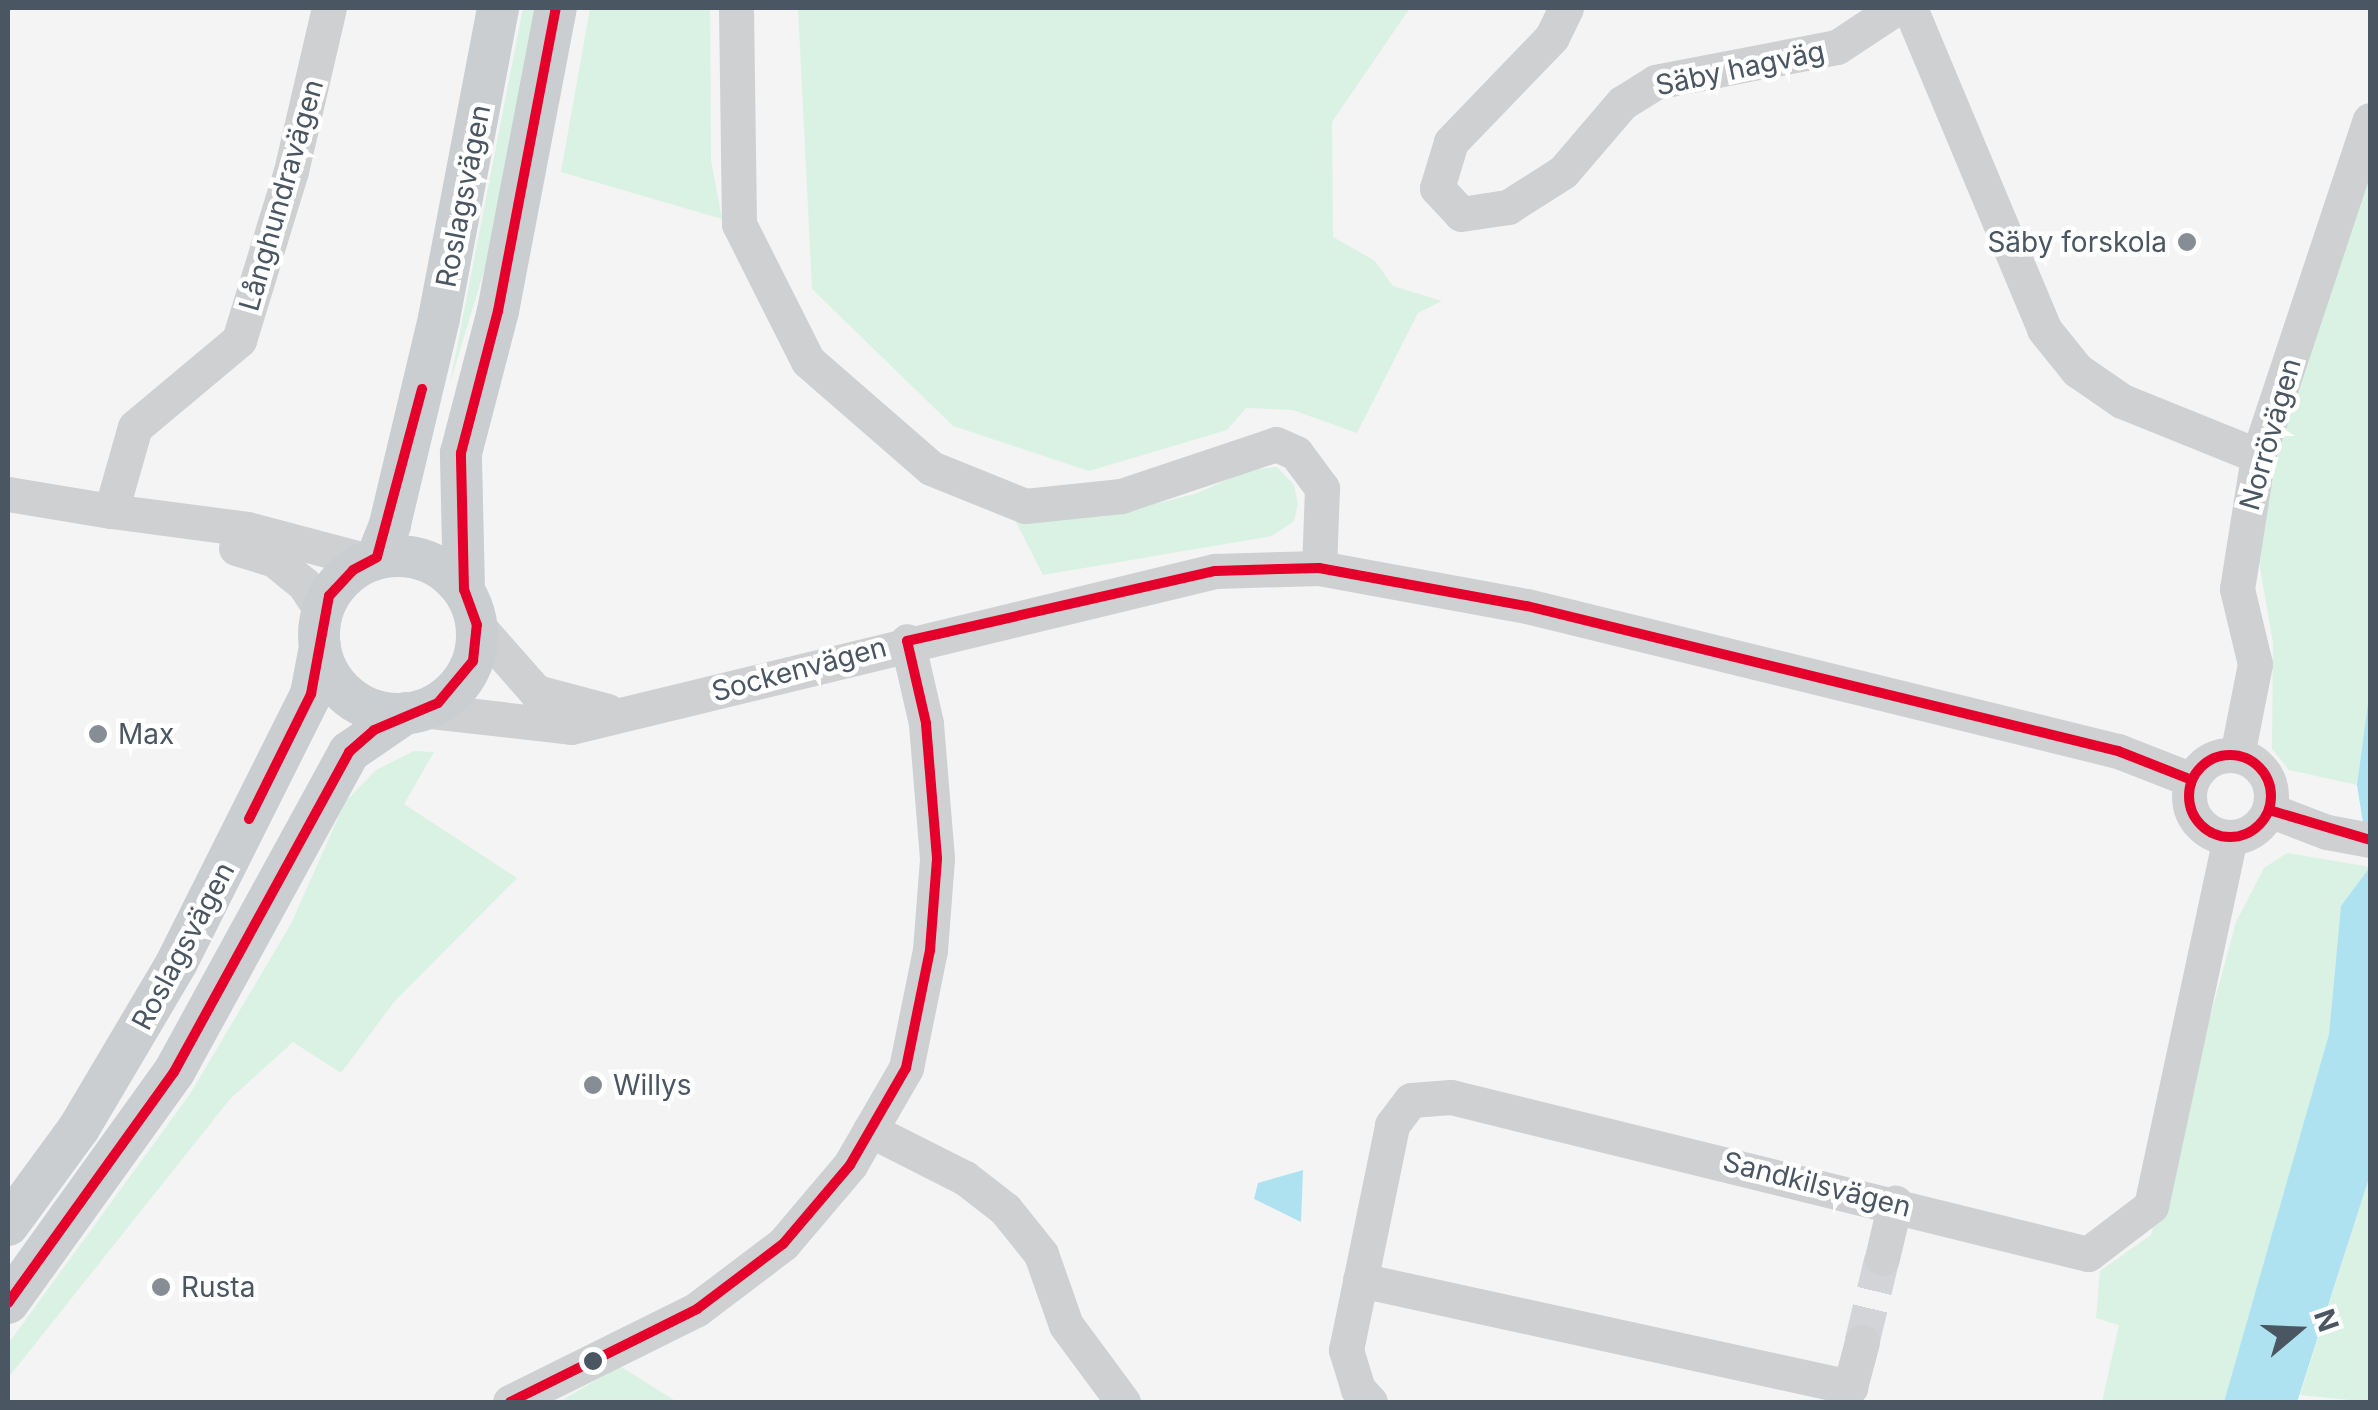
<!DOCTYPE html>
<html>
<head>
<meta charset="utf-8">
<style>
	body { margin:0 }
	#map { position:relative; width:2378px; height:1410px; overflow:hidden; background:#f4f4f4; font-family:Inter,sans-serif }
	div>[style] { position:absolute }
	.green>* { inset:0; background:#d9f2e3 }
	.water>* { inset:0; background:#aee2f0 }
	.minor-tunnel>* { height:35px; margin-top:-17.5px; transform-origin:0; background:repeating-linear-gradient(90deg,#d2d4d7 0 35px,transparent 0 53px) }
	.minor>* { height:35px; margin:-17.5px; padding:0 17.5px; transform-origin:17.5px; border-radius:17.5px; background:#ced0d2 }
	.minor>.ring { margin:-17.5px; padding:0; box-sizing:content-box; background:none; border:35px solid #ced0d2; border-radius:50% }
	.major>* { height:42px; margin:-21px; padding:0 21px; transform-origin:21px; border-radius:21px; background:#caced1 }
	.major>.ring { margin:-21px; padding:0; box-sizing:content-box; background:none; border:42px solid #caced1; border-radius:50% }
	.bus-1>* { height:10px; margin:-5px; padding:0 5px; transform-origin:5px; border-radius:5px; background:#e4002b }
	.bus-1>.ring { margin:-5px; padding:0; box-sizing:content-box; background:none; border:10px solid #e4002b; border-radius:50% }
	.dots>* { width:28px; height:28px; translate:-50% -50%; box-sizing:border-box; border:5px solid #fff; border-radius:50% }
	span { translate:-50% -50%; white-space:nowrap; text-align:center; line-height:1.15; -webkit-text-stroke:9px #fff; paint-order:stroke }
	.street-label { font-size:28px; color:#4a5661 }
	.poi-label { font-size:28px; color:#4a5661 }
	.right { translate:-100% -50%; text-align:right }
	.left { translate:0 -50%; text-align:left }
	.frame { position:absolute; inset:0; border:10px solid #4a5661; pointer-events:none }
	.north { position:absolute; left:2248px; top:1280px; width:100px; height:100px; -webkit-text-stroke:8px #fff; paint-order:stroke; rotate:71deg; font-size:28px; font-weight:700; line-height:40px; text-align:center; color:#4a5661 }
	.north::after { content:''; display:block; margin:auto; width:35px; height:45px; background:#4a5661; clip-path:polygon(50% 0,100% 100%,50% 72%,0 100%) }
</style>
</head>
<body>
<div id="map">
	<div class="green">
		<div style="clip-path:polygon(523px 8px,540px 8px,505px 202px,450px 383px)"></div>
		<div style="clip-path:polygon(590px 8px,710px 8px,711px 160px,722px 219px,561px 172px)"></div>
		<div style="clip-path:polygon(798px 8px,1410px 8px,1332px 122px,1333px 237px,1375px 261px,1393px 286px,1442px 301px,1418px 313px,1357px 433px,1293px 410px,1246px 408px,1227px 430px,1089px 471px,953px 426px,812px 289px)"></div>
		<div style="clip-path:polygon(2370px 171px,2370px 688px,2357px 785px,2289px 770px,2272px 749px,2273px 643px,2258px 556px,2286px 415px)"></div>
		<div style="clip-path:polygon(1277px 467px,1294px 485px,1298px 504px,1294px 521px,1272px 536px,1043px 575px,1014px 518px,1101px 517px,1195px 494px,1249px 470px)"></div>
		<div style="clip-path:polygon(414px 751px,434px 752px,404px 804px,517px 878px,394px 1002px,341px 1073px,293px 1042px,230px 1099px,8px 1378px,8px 1344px,190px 1094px,291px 924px,345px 802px,376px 770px)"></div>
		<div style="clip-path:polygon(2287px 853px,2370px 867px,2341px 907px,2329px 1034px,2224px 1402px,2102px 1402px,2119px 1325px,2096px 1318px,2100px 1271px,2151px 1235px,2236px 922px,2264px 868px)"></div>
		<div style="clip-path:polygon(2370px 1175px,2370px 1402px,2300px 1395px)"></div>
		<div style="clip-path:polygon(620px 1366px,677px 1402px,559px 1402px)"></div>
	</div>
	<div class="water">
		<div style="clip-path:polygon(2370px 688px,2370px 1175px,2297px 1402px,2224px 1402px,2329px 1034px,2341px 906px,2370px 867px,2357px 785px)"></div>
		<div style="clip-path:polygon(1303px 1170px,1301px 1222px,1254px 1199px,1258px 1183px)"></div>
	</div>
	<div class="minor-tunnel">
		<div style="left:1862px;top:1342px;width:86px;rotate:-76.6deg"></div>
	</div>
	<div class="minor">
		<div style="left:736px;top:8px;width:216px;rotate:89.2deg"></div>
		<div style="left:739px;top:224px;width:153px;rotate:63.3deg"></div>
		<div style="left:808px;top:361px;width:163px;rotate:41deg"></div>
		<div style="left:931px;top:468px;width:101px;rotate:22deg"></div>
		<div style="left:1025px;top:506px;width:97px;rotate:-5.9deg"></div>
		<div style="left:1121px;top:496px;width:163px;rotate:-18.5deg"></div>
		<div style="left:1276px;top:444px;width:22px;rotate:24deg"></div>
		<div style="left:1296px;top:453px;width:44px;rotate:53.4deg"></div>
		<div style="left:1322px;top:488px;width:80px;rotate:92.1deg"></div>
		<div style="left:1566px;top:8px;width:32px;rotate:116deg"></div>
		<div style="left:1552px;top:37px;width:146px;rotate:133.9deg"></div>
		<div style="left:1451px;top:142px;width:48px;rotate:106.9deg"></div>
		<div style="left:1437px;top:188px;width:35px;rotate:47deg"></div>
		<div style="left:1461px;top:214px;width:48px;rotate:-8.5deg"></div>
		<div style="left:1508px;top:207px;width:65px;rotate:-32.5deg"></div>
		<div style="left:1563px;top:172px;width:91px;rotate:-49.5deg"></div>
		<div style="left:1622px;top:103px;width:39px;rotate:-32deg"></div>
		<div style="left:1655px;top:82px;width:185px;rotate:-10.9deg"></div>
		<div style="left:1837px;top:47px;width:71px;rotate:-33.5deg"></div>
		<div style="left:1910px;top:8px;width:348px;rotate:67.3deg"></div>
		<div style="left:2044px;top:329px;width:53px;rotate:51.2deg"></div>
		<div style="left:2077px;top:370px;width:55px;rotate:34.6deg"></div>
		<div style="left:2122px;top:401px;width:147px;rotate:22deg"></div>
		<div style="left:8px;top:494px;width:104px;rotate:9.4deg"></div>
		<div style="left:111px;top:511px;width:87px;rotate:-74.1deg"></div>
		<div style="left:135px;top:427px;width:136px;rotate:-39.9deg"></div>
		<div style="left:239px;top:340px;width:177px;rotate:-72.9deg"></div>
		<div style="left:291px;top:171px;width:167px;rotate:-76.9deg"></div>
		<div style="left:111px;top:511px;width:137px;rotate:7.5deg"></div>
		<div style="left:247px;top:529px;width:125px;rotate:14.8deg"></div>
		<div style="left:236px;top:548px;width:39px;rotate:17deg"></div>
		<div style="left:273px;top:559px;width:40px;rotate:39deg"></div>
		<div style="left:304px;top:584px;width:33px;rotate:57deg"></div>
		<div style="left:477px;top:625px;width:89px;rotate:48.6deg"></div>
		<div style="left:536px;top:692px;width:74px;rotate:14.8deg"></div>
		<div style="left:422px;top:710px;width:150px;rotate:6.5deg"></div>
		<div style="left:571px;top:727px;width:663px;rotate:-13.62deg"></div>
		<div style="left:1215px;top:571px;width:104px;rotate:-1.7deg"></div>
		<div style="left:1319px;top:568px;width:211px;rotate:10.4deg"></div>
		<div style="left:1527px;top:606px;width:609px;rotate:13.79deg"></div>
		<div style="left:2118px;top:751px;width:79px;rotate:21.4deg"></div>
		<div class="ring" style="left:2189px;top:755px;width:47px;height:47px"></div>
		<div style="left:2237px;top:755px;width:93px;rotate:-78.8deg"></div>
		<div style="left:2255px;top:664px;width:77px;rotate:-103.5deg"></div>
		<div style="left:2237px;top:589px;width:135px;rotate:-81deg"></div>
		<div style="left:2258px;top:456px;width:354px;rotate:-71.6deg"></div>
		<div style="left:2269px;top:810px;width:62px;rotate:20.8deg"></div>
		<div style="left:2327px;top:832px;width:44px;rotate:10.5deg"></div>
		<div style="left:870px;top:1130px;width:106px;rotate:26.8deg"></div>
		<div style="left:965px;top:1178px;width:51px;rotate:37.8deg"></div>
		<div style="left:1005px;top:1209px;width:58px;rotate:51.3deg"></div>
		<div style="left:1041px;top:1254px;width:75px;rotate:70.6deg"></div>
		<div style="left:1066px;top:1325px;width:96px;rotate:53.5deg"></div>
		<div style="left:1882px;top:1258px;width:57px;rotate:-76.7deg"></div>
		<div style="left:1360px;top:1280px;width:502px;rotate:12.32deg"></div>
		<div style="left:1850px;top:1387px;width:47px;rotate:-75.1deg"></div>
		<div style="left:510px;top:1402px;width:209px;rotate:-26.4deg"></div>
		<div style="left:697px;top:1309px;width:108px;rotate:-37.1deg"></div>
		<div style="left:783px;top:1244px;width:104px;rotate:-49.7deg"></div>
		<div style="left:850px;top:1165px;width:112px;rotate:-60deg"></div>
		<div style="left:906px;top:1068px;width:120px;rotate:-78.5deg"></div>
		<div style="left:930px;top:950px;width:92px;rotate:-85.6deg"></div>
		<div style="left:937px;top:858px;width:135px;rotate:-94.7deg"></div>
		<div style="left:926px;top:723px;width:84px;rotate:-103deg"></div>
		<div style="left:1370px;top:1402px;width:18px;rotate:-133deg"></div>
		<div style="left:1358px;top:1389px;width:41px;rotate:-107.1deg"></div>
		<div style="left:1346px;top:1350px;width:230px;rotate:-78.4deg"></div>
		<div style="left:1392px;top:1125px;width:31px;rotate:-53deg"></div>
		<div style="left:1411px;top:1100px;width:40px;rotate:-4.3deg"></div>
		<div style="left:1451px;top:1097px;width:656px;rotate:13.85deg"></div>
		<div style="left:2088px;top:1254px;width:79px;rotate:-37.3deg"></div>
		<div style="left:2151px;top:1206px;width:377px;rotate:-77.9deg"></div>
	</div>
	<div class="major">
		<div class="ring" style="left:319px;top:556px;width:116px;height:116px"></div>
		<div style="left:377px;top:557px;width:35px;rotate:-68deg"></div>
		<div style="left:390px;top:524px;width:212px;rotate:-76.6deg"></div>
		<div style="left:439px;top:318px;width:316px;rotate:-79.2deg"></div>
		<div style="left:464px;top:590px;width:137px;rotate:-91.3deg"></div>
		<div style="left:461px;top:453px;width:147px;rotate:-75.4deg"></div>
		<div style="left:498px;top:311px;width:309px;rotate:-79.2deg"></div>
		<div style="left:8px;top:1225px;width:120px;rotate:-53.8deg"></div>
		<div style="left:79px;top:1128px;width:193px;rotate:-59.4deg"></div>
		<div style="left:177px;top:962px;width:300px;rotate:-63.4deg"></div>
		<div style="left:311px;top:694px;width:48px;rotate:-79.2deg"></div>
		<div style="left:8px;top:1303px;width:284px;rotate:-54.3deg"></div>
		<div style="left:174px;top:1072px;width:365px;rotate:-61.3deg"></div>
		<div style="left:349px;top:752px;width:69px;rotate:-34.4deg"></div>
	</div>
	<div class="bus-1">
		<div style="left:907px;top:641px;width:316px;rotate:-12.8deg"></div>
		<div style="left:1215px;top:571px;width:104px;rotate:-1.7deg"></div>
		<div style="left:1319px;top:568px;width:211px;rotate:10.4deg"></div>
		<div style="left:1527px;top:606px;width:609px;rotate:13.79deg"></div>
		<div style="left:2118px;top:751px;width:79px;rotate:21.4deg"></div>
		<div class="ring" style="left:2189px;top:755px;width:72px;height:72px"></div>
		<div style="left:2269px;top:810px;width:105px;rotate:16.5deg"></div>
		<div style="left:249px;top:819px;width:140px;rotate:-63.6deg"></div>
		<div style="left:311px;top:694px;width:100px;rotate:-79.6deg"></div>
		<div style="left:329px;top:596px;width:35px;rotate:-47deg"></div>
		<div style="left:353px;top:570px;width:27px;rotate:-28deg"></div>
		<div style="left:377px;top:557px;width:174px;rotate:-75deg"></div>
		<div style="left:8px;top:1303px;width:284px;rotate:-54.3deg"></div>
		<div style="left:174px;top:1072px;width:365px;rotate:-61.3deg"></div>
		<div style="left:349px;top:752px;width:33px;rotate:-41deg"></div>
		<div style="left:374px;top:730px;width:69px;rotate:-22.9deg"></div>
		<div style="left:438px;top:703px;width:55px;rotate:-50.2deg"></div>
		<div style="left:473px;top:661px;width:36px;rotate:-84deg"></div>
		<div style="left:477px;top:625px;width:37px;rotate:-110deg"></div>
		<div style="left:464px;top:590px;width:137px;rotate:-91.3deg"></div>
		<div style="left:461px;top:453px;width:147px;rotate:-75.4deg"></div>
		<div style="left:498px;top:311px;width:309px;rotate:-79.2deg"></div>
		<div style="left:510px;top:1402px;width:209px;rotate:-26.4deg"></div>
		<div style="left:697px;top:1309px;width:108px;rotate:-37.1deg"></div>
		<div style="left:783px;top:1244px;width:104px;rotate:-49.7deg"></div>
		<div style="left:850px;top:1165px;width:112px;rotate:-60deg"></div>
		<div style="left:906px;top:1068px;width:120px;rotate:-78.5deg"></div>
		<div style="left:930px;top:950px;width:92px;rotate:-85.6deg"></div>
		<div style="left:937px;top:858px;width:135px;rotate:-94.7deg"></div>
		<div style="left:926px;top:723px;width:84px;rotate:-103deg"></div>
	</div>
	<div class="dots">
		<div style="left:2187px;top:242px;background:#868d94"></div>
		<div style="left:98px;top:734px;background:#868d94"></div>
		<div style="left:593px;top:1085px;background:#868d94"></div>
		<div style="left:161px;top:1287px;background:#868d94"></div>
		<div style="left:593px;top:1361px;background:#4a5661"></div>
	</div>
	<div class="street-label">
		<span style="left:1740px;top:68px;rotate:-12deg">Säby hagväg</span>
		<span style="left:281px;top:195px;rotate:-74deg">Långhundravägen</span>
		<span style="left:463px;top:196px;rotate:-79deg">Roslagsvägen</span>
		<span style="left:2270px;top:434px;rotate:-74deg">Norrövägen</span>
		<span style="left:799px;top:669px;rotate:-15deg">Sockenvägen</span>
		<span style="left:183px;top:946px;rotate:-62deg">Roslagsvägen</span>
		<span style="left:1817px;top:1184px;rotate:14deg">Sandkilsvägen</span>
	</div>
	<div class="poi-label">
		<span class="right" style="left:2167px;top:242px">Säby forskola</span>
		<span class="left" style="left:118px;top:734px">Max</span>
		<span class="left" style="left:613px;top:1085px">Willys</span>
		<span class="left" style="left:181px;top:1287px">Rusta</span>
	</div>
	<div class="frame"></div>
	<div class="north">N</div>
</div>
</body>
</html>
